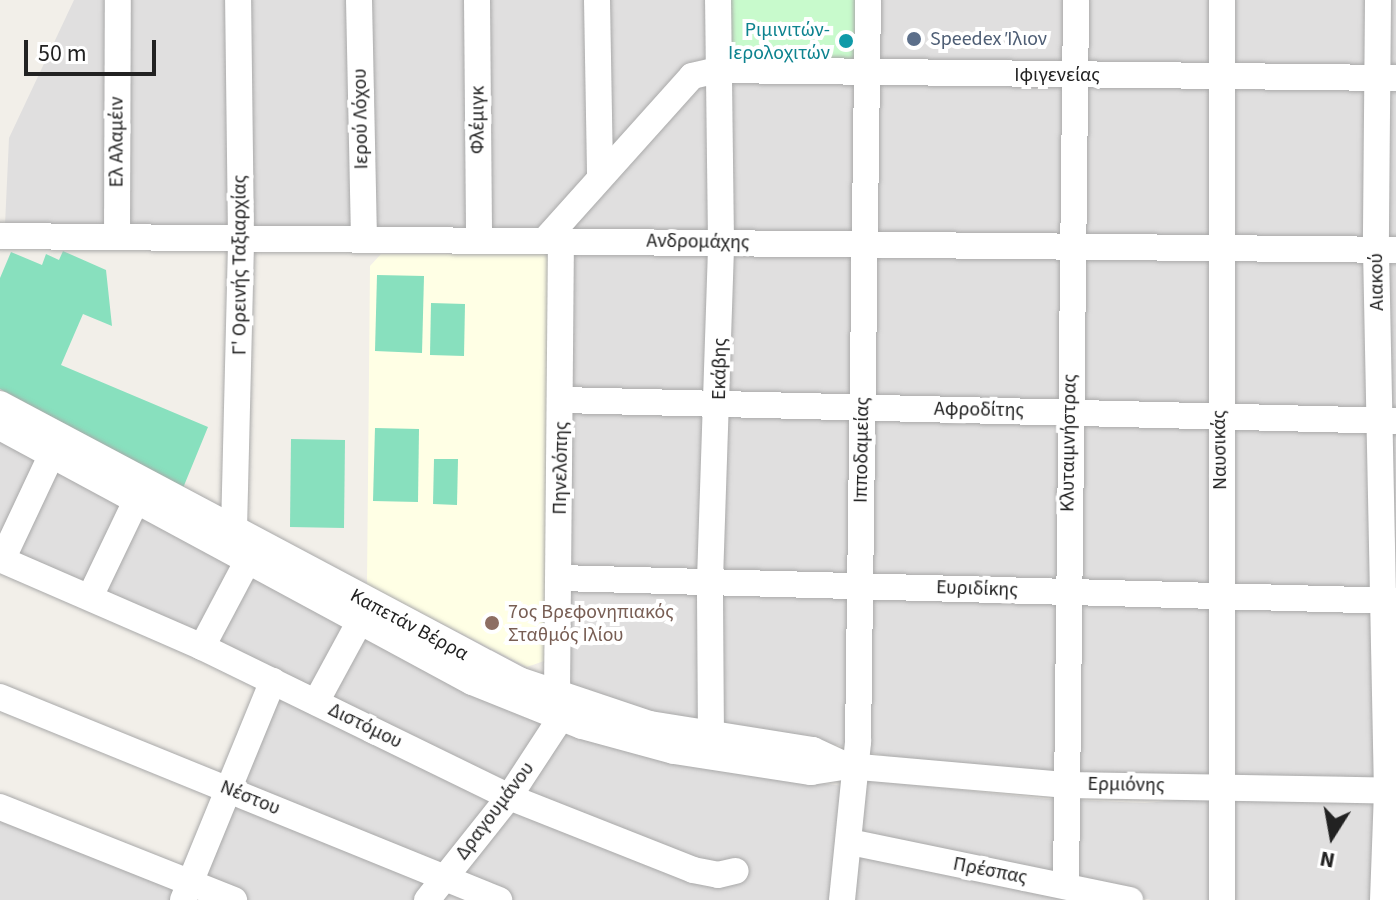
<!DOCTYPE html>
<html>
<head>
<meta charset="utf-8">
<style>
	body { margin:0 }
	#map { position:relative; width:1396px; height:900px; overflow:hidden; background:#f2efe9; font-family:"Source Sans 3",sans-serif }
	div>[style] { position:absolute }
	.residential>* { inset:0; background:#e0dfdf }
	.education>* { inset:0; background:#ffffe5 }
	.park>* { inset:0; background:#c8facc }
	.pitch>* { inset:0; background:#88e0be }
	.roads { filter:drop-shadow(0 0 2px #a9a9a9) drop-shadow(0 0 2px #a9a9a9) }
	.minor>* { height:26px; margin:-13px; padding:0 13px; transform-origin:13px; border-radius:13px; background:#fff }
	.dots>* { width:22px; height:22px; translate:-50% -50%; box-sizing:border-box; border:4px solid #fff; border-radius:50% }
	span { translate:-50% -50%; white-space:nowrap; text-align:center; line-height:1.15; -webkit-text-stroke:8px #fff; paint-order:stroke }
	.culture-label { font-size:20px; color:#0d838f }
	.right { translate:-100% -50%; text-align:right }
	.service-label { font-size:20px; color:#4e5e75 }
	.left { translate:0 -50%; text-align:left }
	.street-label { font-size:20px; color:#222 }
	.education-label { font-size:20px; color:#785e54 }
	.north { position:absolute; left:1292px; top:796px; width:80px; height:80px; -webkit-text-stroke:6px #fff; paint-order:stroke; rotate:191deg; font-size:22px; font-weight:700; line-height:32px; text-align:center; color:#222 }
	.north::after { content:''; display:block; margin:auto; width:28px; height:36px; background:#222; clip-path:polygon(50% 0,100% 100%,50% 72%,0 100%) }
	.scale { position:absolute; left:24px; top:40px; width:132px; height:36px; box-sizing:border-box; border:4px solid #222; border-top:0; padding-left:10px; font-size:24px; line-height:28px; white-space:nowrap; color:#222; -webkit-text-stroke:6px #fff; paint-order:stroke }
</style>
</head>
<body>
<div id="map">
	<div class="residential">
		<div style="clip-path:polygon(74px 0,1067px 0,1062px 773px,935px 767px,837px 745px,699px 728px,565px 688px,571px 232px,5px 225px,9px 138px)"></div>
		<div style="clip-path:polygon(1083px 0,1396px 0,1396px 71px,1082px 69px)"></div>
		<div style="clip-path:polygon(1083px 83px,1396px 85px,1396px 781px,1074px 773px)"></div>
		<div style="clip-path:polygon(0 439px,712px 769px,843px 786px,830px 900px,0 900px,0 813px,196px 889px,287px 680px,0 551px)"></div>
		<div style="clip-path:polygon(868px 780px,1047px 799px,1145px 803px,1248px 794px,1396px 801px,1396px 900px,1151px 900px,858px 837px)"></div>
		<div style="clip-path:polygon(859px 848px,1105px 900px,851px 900px)"></div>
	</div>
	<div class="education">
		<div style="clip-path:polygon(381px 254px,550px 254px,544px 661px,527px 667px,367px 585px,370px 266px)"></div>
	</div>
	<div class="park">
		<div style="clip-path:polygon(726px 0,859px 0,860px 58px,852px 63px,732px 61px)"></div>
	</div>
	<div class="pitch">
		<div style="clip-path:polygon(63px 251px,106px 270px,112px 326px,83px 314px,61px 365px,208px 427px,183px 488px,0 389px,0 278px,11px 252px,42px 265px,46px 254px,59px 260px)"></div>
		<div style="clip-path:polygon(377px 275px,424px 276px,422px 353px,375px 351px)"></div>
		<div style="clip-path:polygon(431px 303px,465px 304px,464px 356px,430px 355px)"></div>
		<div style="clip-path:polygon(375px 428px,419px 429px,418px 502px,373px 501px)"></div>
		<div style="clip-path:polygon(291px 439px,345px 440px,344px 528px,290px 527px)"></div>
		<div style="clip-path:polygon(434px 459px,458px 459px,457px 505px,433px 504px)"></div>
	</div>
	<div class="roads">
		<div class="minor">
			<div style="left:359px;top:0;width:238px;rotate:88.8deg"></div>
			<div style="left:477px;top:0;width:239px;rotate:89.5deg"></div>
			<div style="left:597px;top:0;width:175px;rotate:89deg"></div>
			<div style="left:1222px;top:0;width:900px;rotate:90deg"></div>
			<div style="left:1378px;top:0;width:250px;rotate:90.5deg"></div>
			<div style="left:1376px;top:250px;width:541px;rotate:88.84deg"></div>
			<div style="left:1387px;top:791px;width:109px;rotate:92.1deg"></div>
			<div style="left:0;top:236px;width:1396px;rotate:0.57deg"></div>
			<div style="left:117px;top:237px;width:237px;rotate:-89.8deg"></div>
			<div style="left:545px;top:240px;width:220px;rotate:-48.1deg"></div>
			<div style="left:692px;top:76px;width:26px;rotate:-13deg"></div>
			<div style="left:717px;top:70px;width:679px;rotate:0.68deg"></div>
			<div style="left:562px;top:400px;width:834px;rotate:1.44deg"></div>
			<div style="left:0;top:404px;width:588px;rotate:28deg"></div>
			<div style="left:519px;top:680px;width:138px;rotate:18.6deg"></div>
			<div style="left:650px;top:724px;width:165px;rotate:9.1deg"></div>
			<div style="left:813px;top:750px;width:38px;rotate:25deg"></div>
			<div style="left:0;top:427px;width:536px;rotate:28.38deg"></div>
			<div style="left:472px;top:682px;width:118px;rotate:21.8deg"></div>
			<div style="left:582px;top:726px;width:95px;rotate:15.2deg"></div>
			<div style="left:674px;top:751px;width:139px;rotate:8.7deg"></div>
			<div style="left:811px;top:772px;width:37px;rotate:-9deg"></div>
			<div style="left:848px;top:766px;width:220px;rotate:5deg"></div>
			<div style="left:1067px;top:785px;width:329px;rotate:1deg"></div>
			<div style="left:234px;top:530px;width:292px;rotate:-88.6deg"></div>
			<div style="left:241px;top:238px;width:238px;rotate:-90.7deg"></div>
			<div style="left:0;top:559px;width:220px;rotate:23.5deg"></div>
			<div style="left:202px;top:647px;width:342px;rotate:26deg"></div>
			<div style="left:509px;top:797px;width:198px;rotate:21.6deg"></div>
			<div style="left:693px;top:870px;width:25px;rotate:11deg"></div>
			<div style="left:718px;top:875px;width:18px;rotate:-13deg"></div>
			<div style="left:2px;top:560px;width:115px;rotate:-64.8deg"></div>
			<div style="left:559px;top:578px;width:837px;rotate:1.57deg"></div>
			<div style="left:90px;top:597px;width:106px;rotate:-64.4deg"></div>
			<div style="left:202px;top:647px;width:96px;rotate:-62.1deg"></div>
			<div style="left:557px;top:695px;width:455px;rotate:-89.5deg"></div>
			<div style="left:0;top:697px;width:539px;rotate:22.14deg"></div>
			<div style="left:316px;top:702px;width:92px;rotate:-61.5deg"></div>
			<div style="left:711px;top:738px;width:158px;rotate:-90.4deg"></div>
			<div style="left:710px;top:580px;width:338px;rotate:-88.1deg"></div>
			<div style="left:721px;top:242px;width:242px;rotate:-90.7deg"></div>
			<div style="left:0;top:807px;width:252px;rotate:21.7deg"></div>
			<div style="left:850px;top:842px;width:286px;rotate:11.7deg"></div>
			<div style="left:1066px;top:886px;width:886px;rotate:-89.35deg"></div>
			<div style="left:183px;top:900px;width:237px;rotate:-67.7deg"></div>
			<div style="left:427px;top:900px;width:132px;rotate:-51.5deg"></div>
			<div style="left:509px;top:797px;width:93px;rotate:-56.8deg"></div>
			<div style="left:842px;top:900px;width:159px;rotate:-84.2deg"></div>
			<div style="left:858px;top:742px;width:742px;rotate:-89.23deg"></div>
		</div>
	</div>
	<div class="dots">
		<div style="left:914px;top:39px;background:#5c6f8a"></div>
		<div style="left:846px;top:41px;background:#0f9aa8"></div>
		<div style="left:492px;top:623px;background:#8d6e63"></div>
	</div>
	<div class="culture-label">
		<span class="right" style="left:830px;top:42px">Ριμινιτών-<br>Ιερολοχιτών</span>
	</div>
	<div class="service-label">
		<span class="left" style="left:930px;top:39px">Speedex Ίλιον</span>
	</div>
	<div class="street-label">
		<span style="left:1057px;top:75px">Ιφιγενείας</span>
		<span style="left:361px;top:119px;rotate:-91deg">Ιερού Λόχου</span>
		<span style="left:478px;top:120px;rotate:-90deg">Φλέμιγκ</span>
		<span style="left:117px;top:142px;rotate:-90deg">Ελ Αλαμέιν</span>
		<span style="left:698px;top:242px;rotate:1deg">Ανδρομάχης</span>
		<span style="left:240px;top:265px;rotate:-90deg">Γ' Ορεινής Ταξιαρχίας</span>
		<span style="left:1377px;top:282px;rotate:-91deg">Αιακού</span>
		<span style="left:720px;top:369px;rotate:-89deg">Εκάβης</span>
		<span style="left:979px;top:410px;rotate:1deg">Αφροδίτης</span>
		<span style="left:1069px;top:443px;rotate:-89deg">Κλυταιμνήστρας</span>
		<span style="left:862px;top:450px;rotate:-89deg">Ιπποδαμείας</span>
		<span style="left:1220px;top:450px;rotate:-91deg">Ναυσικάς</span>
		<span style="left:561px;top:468px;rotate:-89deg">Πηνελόπης</span>
		<span style="left:977px;top:589px;rotate:2deg">Ευριδίκης</span>
		<span style="left:409px;top:625px;rotate:28deg">Καπετάν Βέρρα</span>
		<span style="left:365px;top:726px;rotate:26deg">Διστόμου</span>
		<span style="left:1126px;top:785px;rotate:1deg">Ερμιόνης</span>
		<span style="left:250px;top:798px;rotate:22deg">Νέστου</span>
		<span style="left:495px;top:811px;rotate:-53deg">Δραγουμάνου</span>
		<span style="left:990px;top:871px;rotate:11deg">Πρέσπας</span>
	</div>
	<div class="education-label">
		<span class="left" style="left:508px;top:624px">7ος Βρεφονηπιακός<br>Σταθμός Ιλίου</span>
	</div>
	<div class="north">N</div>
	<div class="scale">50 m</div>
</div>
</body>
</html>
